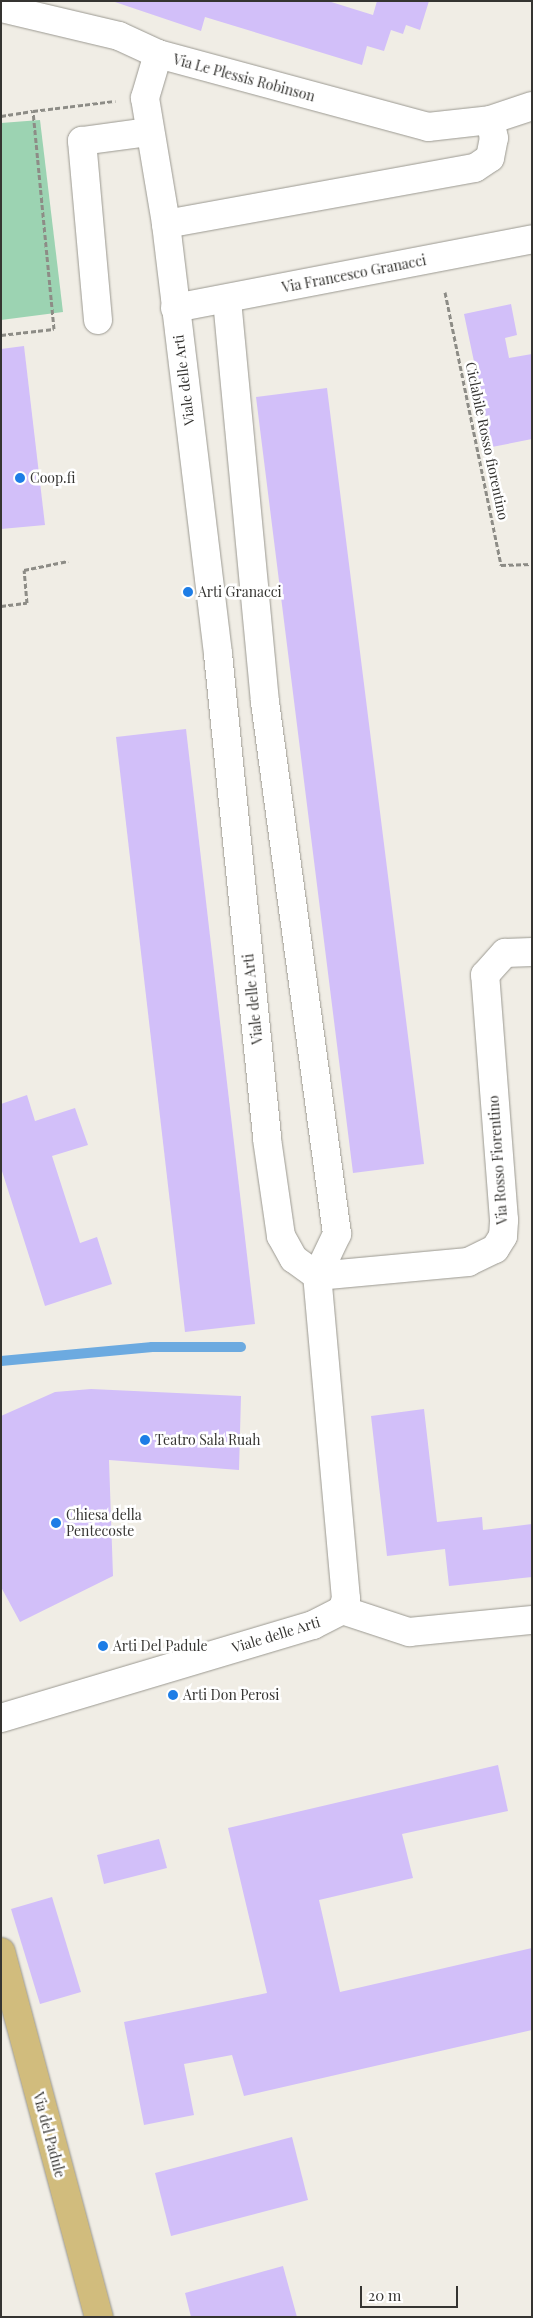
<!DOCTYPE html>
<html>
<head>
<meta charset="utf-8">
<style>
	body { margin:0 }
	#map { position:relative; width:533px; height:2318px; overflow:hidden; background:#f0ede5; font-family:"Playfair Display",serif }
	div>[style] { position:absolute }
	.green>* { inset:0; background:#9cd3b2 }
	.stream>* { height:10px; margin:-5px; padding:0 5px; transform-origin:5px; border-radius:5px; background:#6caae0 }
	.building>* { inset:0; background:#d2bff9 }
	.path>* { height:3px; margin-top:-1.5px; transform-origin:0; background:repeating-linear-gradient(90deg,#8d8c86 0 5px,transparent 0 7.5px) }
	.roads { filter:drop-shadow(0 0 1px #9b9991) drop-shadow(0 0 1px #9b9991) }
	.minor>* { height:28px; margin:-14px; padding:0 14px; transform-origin:14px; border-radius:14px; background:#fff }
	.major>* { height:28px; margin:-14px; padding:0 14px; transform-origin:14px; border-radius:14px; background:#d1bc7d }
	.dots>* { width:14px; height:14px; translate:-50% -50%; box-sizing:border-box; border:2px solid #fff; border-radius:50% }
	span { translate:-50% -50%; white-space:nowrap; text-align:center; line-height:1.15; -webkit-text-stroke:5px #fff; paint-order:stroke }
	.street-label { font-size:14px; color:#353431 }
	.poi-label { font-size:14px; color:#353431 }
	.left { translate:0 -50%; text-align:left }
	.frame { position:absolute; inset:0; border:2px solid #353431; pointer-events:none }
	.scale { position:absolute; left:360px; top:2286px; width:98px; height:22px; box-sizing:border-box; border:2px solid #353431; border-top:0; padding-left:6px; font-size:15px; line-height:18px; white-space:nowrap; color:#353431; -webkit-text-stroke:4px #fff; paint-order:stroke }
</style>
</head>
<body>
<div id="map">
	<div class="green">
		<div style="clip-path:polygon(40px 120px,63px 312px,1px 320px,1px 123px)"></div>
	</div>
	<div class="stream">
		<div style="left:1px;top:1361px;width:152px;rotate:-5.3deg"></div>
		<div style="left:152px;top:1347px;width:89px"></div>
	</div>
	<div class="building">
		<div style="clip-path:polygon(112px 1px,328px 1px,373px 15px,377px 1px,429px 1px,420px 30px,406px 25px,403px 34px,391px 30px,384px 51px,367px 46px,362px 65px,205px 17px,201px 31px)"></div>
		<div style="clip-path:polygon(511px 304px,517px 335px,505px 338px,509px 358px,532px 354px,532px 439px,492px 447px,464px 314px)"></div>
		<div style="clip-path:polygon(24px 346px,45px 525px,1px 529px,1px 349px)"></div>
		<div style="clip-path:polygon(327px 388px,424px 1164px,353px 1173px,256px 397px)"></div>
		<div style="clip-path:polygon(186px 729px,255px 1324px,185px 1332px,116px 737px)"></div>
		<div style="clip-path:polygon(27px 1095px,35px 1121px,75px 1108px,88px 1145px,52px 1156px,80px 1243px,97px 1237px,112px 1284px,45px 1306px,1px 1168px,1px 1104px)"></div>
		<div style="clip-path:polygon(91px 1389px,241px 1396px,239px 1470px,109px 1460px,113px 1576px,20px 1622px,1px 1587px,1px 1416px,55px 1392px)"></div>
		<div style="clip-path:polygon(424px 1409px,437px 1522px,482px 1517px,483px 1530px,532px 1524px,532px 1577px,449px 1586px,445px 1549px,387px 1556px,371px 1416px)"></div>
		<div style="clip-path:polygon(498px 1765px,508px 1811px,402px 1834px,413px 1878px,319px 1900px,340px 1992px,532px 1948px,532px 2030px,244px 2096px,232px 2055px,184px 2064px,194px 2115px,144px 2125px,124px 2022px,267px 1993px,228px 1828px)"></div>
		<div style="clip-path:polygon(159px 1839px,167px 1868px,104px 1884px,97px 1855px)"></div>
		<div style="clip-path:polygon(52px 1897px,81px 1992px,40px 2004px,11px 1909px)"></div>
		<div style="clip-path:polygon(292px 2137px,308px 2200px,171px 2236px,155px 2173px)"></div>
		<div style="clip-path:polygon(283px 2266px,297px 2317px,191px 2317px,185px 2293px)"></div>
	</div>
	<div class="path">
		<div style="left:1px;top:116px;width:32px;rotate:-9deg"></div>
		<div style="left:445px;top:292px;width:279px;rotate:78.4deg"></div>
		<div style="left:501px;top:565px;width:31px;rotate:-2deg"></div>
		<div style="left:1px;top:335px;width:53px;rotate:-6.5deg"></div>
		<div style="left:54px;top:329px;width:219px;rotate:-95.5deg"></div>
		<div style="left:33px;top:111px;width:83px;rotate:-7deg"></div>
		<div style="left:1px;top:606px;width:26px;rotate:-7deg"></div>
		<div style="left:27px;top:603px;width:33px;rotate:-95deg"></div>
		<div style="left:24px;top:570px;width:45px;rotate:-11.6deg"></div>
	</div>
	<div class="roads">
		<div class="minor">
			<div style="left:1px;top:8px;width:121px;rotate:13.3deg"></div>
			<div style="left:119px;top:36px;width:43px;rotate:24.8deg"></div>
			<div style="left:158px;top:54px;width:280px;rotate:15.1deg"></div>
			<div style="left:428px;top:127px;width:62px;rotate:-6.4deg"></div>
			<div style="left:490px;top:120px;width:44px;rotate:-18.4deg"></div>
			<div style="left:158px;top:54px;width:46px;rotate:106.5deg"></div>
			<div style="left:145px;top:98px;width:128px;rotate:80.5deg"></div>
			<div style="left:166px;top:224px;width:433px;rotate:83.1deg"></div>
			<div style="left:218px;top:654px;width:487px;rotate:84.2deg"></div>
			<div style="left:267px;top:1139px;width:98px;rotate:81.8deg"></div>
			<div style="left:281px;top:1236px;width:26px;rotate:61deg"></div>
			<div style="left:294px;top:1259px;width:29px;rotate:36deg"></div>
			<div style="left:166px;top:224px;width:314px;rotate:-10.3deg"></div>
			<div style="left:475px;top:168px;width:18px;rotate:-34deg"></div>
			<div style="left:490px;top:158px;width:20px;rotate:-79deg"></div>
			<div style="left:494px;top:138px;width:18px;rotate:-103deg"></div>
			<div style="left:175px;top:308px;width:364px;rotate:-10.9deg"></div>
			<div style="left:98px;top:320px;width:180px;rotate:-95.1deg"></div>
			<div style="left:82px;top:141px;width:68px;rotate:-7.7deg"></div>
			<div style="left:317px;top:1276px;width:152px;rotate:-5.3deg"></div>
			<div style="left:468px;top:1262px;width:30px;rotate:-26deg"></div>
			<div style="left:495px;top:1249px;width:15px;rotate:-58deg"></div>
			<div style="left:503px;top:1236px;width:16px;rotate:-86deg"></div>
			<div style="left:504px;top:1220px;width:246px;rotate:-94.4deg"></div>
			<div style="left:485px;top:975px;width:30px;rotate:-48deg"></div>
			<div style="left:505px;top:953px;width:27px;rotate:-2deg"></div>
			<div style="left:342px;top:1610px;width:71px;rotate:18.2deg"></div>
			<div style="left:409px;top:1632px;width:124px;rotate:-5.6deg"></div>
			<div style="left:1px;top:1718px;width:326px;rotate:-16.6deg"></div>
			<div style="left:313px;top:1625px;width:33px;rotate:-27deg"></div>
			<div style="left:342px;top:1610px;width:12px;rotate:-70deg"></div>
			<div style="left:346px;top:1599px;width:324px;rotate:-95.1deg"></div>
			<div style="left:317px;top:1276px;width:47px;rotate:-64.5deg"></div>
			<div style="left:337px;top:1234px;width:537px;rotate:-97.71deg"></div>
			<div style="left:265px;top:702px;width:404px;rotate:-95.4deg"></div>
		</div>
		<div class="major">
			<div style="left:1px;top:1952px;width:378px;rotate:75deg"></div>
		</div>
	</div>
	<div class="dots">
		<div style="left:20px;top:478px;background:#1d7de6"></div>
		<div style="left:188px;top:592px;background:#1d7de6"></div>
		<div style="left:145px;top:1440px;background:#1d7de6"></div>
		<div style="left:56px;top:1523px;background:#1d7de6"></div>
		<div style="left:103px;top:1646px;background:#1d7de6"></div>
		<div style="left:173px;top:1695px;background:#1d7de6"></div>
	</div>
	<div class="street-label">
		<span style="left:244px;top:78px;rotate:15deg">Via Le Plessis Robinson</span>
		<span style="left:354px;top:274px;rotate:-11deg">Via Francesco Granacci</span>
		<span style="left:184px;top:380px;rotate:-97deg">Viale delle Arti</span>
		<span style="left:487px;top:441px;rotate:78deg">Ciclabile Rosso fiorentino</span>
		<span style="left:253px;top:999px;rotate:-96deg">Viale delle Arti</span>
		<span style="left:498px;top:1160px;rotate:-94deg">Via Rosso Fiorentino</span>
		<span style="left:276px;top:1635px;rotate:-17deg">Viale delle Arti</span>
		<span style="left:49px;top:2135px;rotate:75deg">Via del Padule</span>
	</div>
	<div class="poi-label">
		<span class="left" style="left:30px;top:478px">Coop.fi</span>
		<span class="left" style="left:198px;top:592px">Arti Granacci</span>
		<span class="left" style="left:155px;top:1440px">Teatro Sala Ruah</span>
		<span class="left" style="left:66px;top:1523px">Chiesa della<br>Pentecoste</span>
		<span class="left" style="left:113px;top:1646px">Arti Del Padule</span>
		<span class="left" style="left:183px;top:1695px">Arti Don Perosi</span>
	</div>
	<div class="frame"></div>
	<div class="scale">20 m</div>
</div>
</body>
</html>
